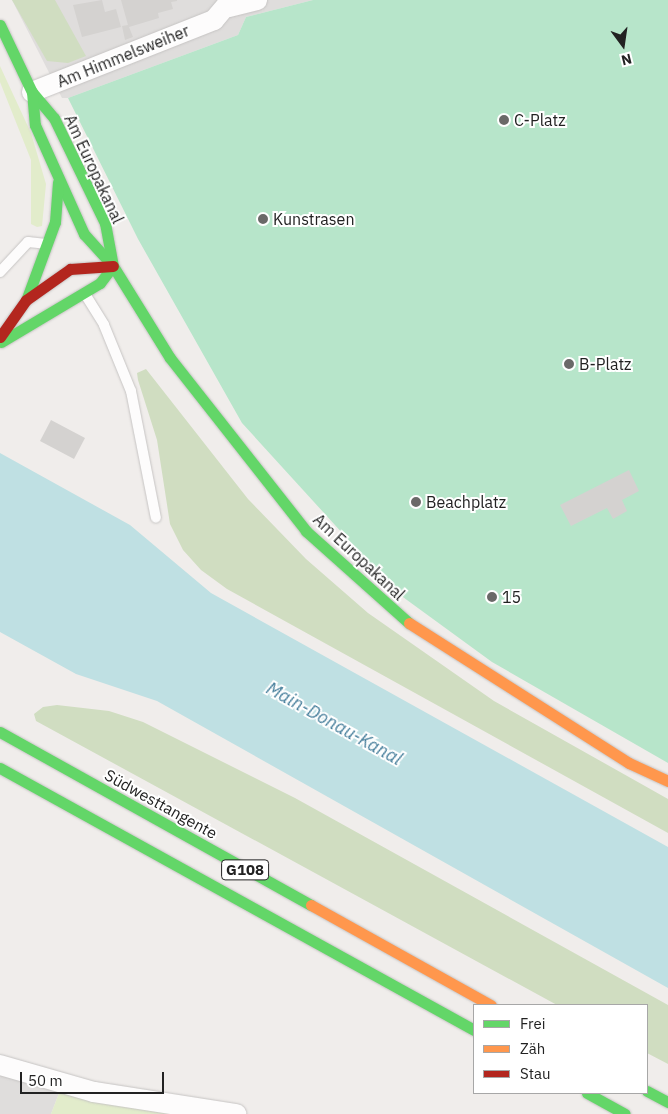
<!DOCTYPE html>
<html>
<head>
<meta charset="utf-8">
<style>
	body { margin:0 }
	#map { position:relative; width:668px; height:1114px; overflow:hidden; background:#f0edeb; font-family:"IBM Plex Sans",sans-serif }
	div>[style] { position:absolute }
	.residential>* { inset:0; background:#dfdddc }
	.grass>* { inset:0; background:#e2eccb }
	.forest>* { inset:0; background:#d0ddc1 }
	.pitch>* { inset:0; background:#b7e5ca }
	.water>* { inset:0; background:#bfe0e3 }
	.building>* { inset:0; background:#d4d2d0 }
	.roads { filter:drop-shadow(0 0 1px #c6c4c3) drop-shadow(0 0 1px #c6c4c3) }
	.lane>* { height:10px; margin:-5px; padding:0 5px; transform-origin:5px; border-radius:5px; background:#fdfcfc }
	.street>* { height:20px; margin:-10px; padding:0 10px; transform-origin:10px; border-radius:10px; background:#fdfcfc }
	.fast>* { height:11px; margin:-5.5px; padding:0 5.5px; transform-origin:5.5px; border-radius:5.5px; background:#63d668 }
	.slow>* { height:11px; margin:-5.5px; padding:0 5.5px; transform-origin:5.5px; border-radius:5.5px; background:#ff974d }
	.jam>* { height:11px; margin:-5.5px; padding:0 5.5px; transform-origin:5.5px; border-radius:5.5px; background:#b3261e }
	.dots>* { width:14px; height:14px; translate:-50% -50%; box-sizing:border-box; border:2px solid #fff; border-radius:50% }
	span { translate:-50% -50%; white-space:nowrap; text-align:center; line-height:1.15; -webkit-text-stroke:4px #fff; paint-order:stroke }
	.shield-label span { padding:1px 4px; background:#fff; border:1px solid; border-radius:4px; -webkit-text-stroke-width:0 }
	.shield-label { font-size:15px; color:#222; font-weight:700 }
	.street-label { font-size:16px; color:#222 }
	.poi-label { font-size:16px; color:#222 }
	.left { translate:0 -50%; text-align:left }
	.water-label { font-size:18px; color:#447d9a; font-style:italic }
	.legend { position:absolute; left:473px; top:1004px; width:175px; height:90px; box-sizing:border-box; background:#fff; border:1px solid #a7a7a7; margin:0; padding:6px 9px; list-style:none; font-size:15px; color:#222 }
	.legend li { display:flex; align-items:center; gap:10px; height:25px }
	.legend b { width:25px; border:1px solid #a7a7a7 }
	.north { position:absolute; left:598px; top:20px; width:50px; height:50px; -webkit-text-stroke:4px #fff; paint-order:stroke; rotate:166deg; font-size:14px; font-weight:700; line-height:20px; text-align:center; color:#222 }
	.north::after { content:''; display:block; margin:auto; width:18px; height:22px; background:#222; clip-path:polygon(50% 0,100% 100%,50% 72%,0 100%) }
	.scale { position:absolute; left:20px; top:1072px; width:144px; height:22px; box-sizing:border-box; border:2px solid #222; border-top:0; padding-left:6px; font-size:15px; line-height:18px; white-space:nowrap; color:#222; -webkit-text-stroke:4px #fff; paint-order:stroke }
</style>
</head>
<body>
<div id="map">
	<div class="residential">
		<div style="clip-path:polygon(12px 0,313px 0,246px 17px,238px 35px,68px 98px,62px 98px)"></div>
		<div style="clip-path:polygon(0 1070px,61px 1088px,51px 1114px,0 1114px)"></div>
	</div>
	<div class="grass">
		<div style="clip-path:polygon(0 66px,31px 133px,46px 184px,42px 226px,37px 227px,31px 224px,31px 160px,0 82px)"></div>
		<div style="clip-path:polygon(61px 1088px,206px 1114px,51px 1114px)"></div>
	</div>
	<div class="forest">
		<div style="clip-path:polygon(12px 0,55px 0,86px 56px,68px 63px,47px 61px)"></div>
		<div style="clip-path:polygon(146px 369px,248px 499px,306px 559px,368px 613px,494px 701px,668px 799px,668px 833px,227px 589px,201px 570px,183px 550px,170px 524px,157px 440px,138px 380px,137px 373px)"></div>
		<div style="clip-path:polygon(57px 705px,109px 711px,143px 722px,295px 798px,668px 1005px,668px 1064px,647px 1053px,647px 1005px,557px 1005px,36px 721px,34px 714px,43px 707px)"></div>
	</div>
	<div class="pitch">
		<div style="clip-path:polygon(313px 0,668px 0,668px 763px,492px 662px,396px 592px,242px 423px,138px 239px,68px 98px,238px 35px,246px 17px)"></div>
	</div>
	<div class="water">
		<div style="clip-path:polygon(0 453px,130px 525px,211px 593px,668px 847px,668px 988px,157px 701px,76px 674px,0 632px)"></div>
	</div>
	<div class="building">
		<div style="clip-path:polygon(102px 0,105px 12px,116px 9px,121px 27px,82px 37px,73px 5px)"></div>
		<div style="clip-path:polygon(121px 0,177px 0,177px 1px,171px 2px,173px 9px,158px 13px,159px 18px,129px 27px,133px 37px,125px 40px,122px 26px,128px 25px)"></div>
		<div style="clip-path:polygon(51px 420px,85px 438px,74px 459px,40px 441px)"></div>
		<div style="clip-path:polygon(629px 470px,639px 491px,622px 500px,627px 511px,613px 519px,607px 508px,571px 526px,560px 505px)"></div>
	</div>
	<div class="roads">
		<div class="lane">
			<div style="left:0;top:272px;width:41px;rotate:-47deg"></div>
			<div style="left:28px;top:242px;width:18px;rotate:6deg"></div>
			<div style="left:85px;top:294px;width:36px;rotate:58deg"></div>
			<div style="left:104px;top:325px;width:71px;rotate:67.8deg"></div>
			<div style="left:131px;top:391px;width:129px;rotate:78.9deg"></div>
		</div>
		<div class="street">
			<div style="left:229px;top:7px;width:29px;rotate:-14deg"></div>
			<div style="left:32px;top:92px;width:196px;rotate:-21.6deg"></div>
			<div style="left:214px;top:20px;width:26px;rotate:-50deg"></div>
			<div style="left:0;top:1065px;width:98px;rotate:16deg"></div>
			<div style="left:94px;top:1092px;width:144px;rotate:8.8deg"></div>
		</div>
		<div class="fast">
			<div style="left:0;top:25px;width:74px;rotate:64.5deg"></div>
			<div style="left:32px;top:92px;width:34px;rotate:50deg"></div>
			<div style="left:54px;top:118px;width:117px;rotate:64.1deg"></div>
			<div style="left:105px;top:223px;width:44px;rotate:79.5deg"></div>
			<div style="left:32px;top:92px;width:33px;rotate:85deg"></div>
			<div style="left:35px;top:125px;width:120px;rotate:65.8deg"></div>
			<div style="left:84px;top:234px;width:43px;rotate:47.8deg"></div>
			<div style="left:113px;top:266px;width:108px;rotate:58.2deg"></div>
			<div style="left:170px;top:358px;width:220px;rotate:51.8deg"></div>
			<div style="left:306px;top:531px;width:138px;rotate:41.8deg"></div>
			<div style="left:27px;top:298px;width:81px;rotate:-69.8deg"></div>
			<div style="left:55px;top:222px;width:40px;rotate:-85.7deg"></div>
			<div style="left:1px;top:342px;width:115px;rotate:-30.8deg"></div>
			<div style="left:100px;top:283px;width:21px;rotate:-53deg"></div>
			<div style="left:0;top:732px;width:356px;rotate:29.1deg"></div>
			<div style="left:0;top:768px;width:542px;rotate:28.93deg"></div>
			<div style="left:647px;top:1091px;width:24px;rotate:28deg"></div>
			<div style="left:587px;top:1093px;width:43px;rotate:28.9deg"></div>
		</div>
		<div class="slow">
			<div style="left:409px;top:623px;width:261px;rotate:32.5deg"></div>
			<div style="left:629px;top:763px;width:43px;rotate:24.8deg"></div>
			<div style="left:311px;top:905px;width:206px;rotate:29.1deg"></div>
		</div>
		<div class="jam">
			<div style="left:0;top:337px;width:45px;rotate:-54.9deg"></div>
			<div style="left:26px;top:300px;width:54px;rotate:-35.2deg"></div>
			<div style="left:70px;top:269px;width:43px;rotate:-4deg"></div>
		</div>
	</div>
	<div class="dots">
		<div style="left:504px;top:120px;background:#6a6968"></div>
		<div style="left:263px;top:219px;background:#6a6968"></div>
		<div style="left:569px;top:364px;background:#6a6968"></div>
		<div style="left:416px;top:502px;background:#6a6968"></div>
		<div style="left:492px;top:597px;background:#6a6968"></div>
	</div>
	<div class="shield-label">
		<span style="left:245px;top:870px">G108</span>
	</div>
	<div class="street-label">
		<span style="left:123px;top:56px;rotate:-22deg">Am Himmelsweiher</span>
		<span style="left:94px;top:169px;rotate:65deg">Am Europakanal</span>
		<span style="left:359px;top:557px;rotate:43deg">Am Europakanal</span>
		<span style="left:161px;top:804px;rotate:29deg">Südwesttangente</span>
	</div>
	<div class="poi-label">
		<span class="left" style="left:514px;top:120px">C-Platz</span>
		<span class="left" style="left:273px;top:219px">Kunstrasen</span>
		<span class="left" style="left:579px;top:364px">B-Platz</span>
		<span class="left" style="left:426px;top:502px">Beachplatz</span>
		<span class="left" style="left:502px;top:597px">15</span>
	</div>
	<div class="water-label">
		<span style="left:334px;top:724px;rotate:29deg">Main-Donau-Kanal</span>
	</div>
	<ul class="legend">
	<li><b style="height:6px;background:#63d668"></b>Frei</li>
	<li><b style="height:6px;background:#ff974d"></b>Zäh</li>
	<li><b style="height:6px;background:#b3261e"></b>Stau</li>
	</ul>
	<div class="north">N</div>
	<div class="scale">50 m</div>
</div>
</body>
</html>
